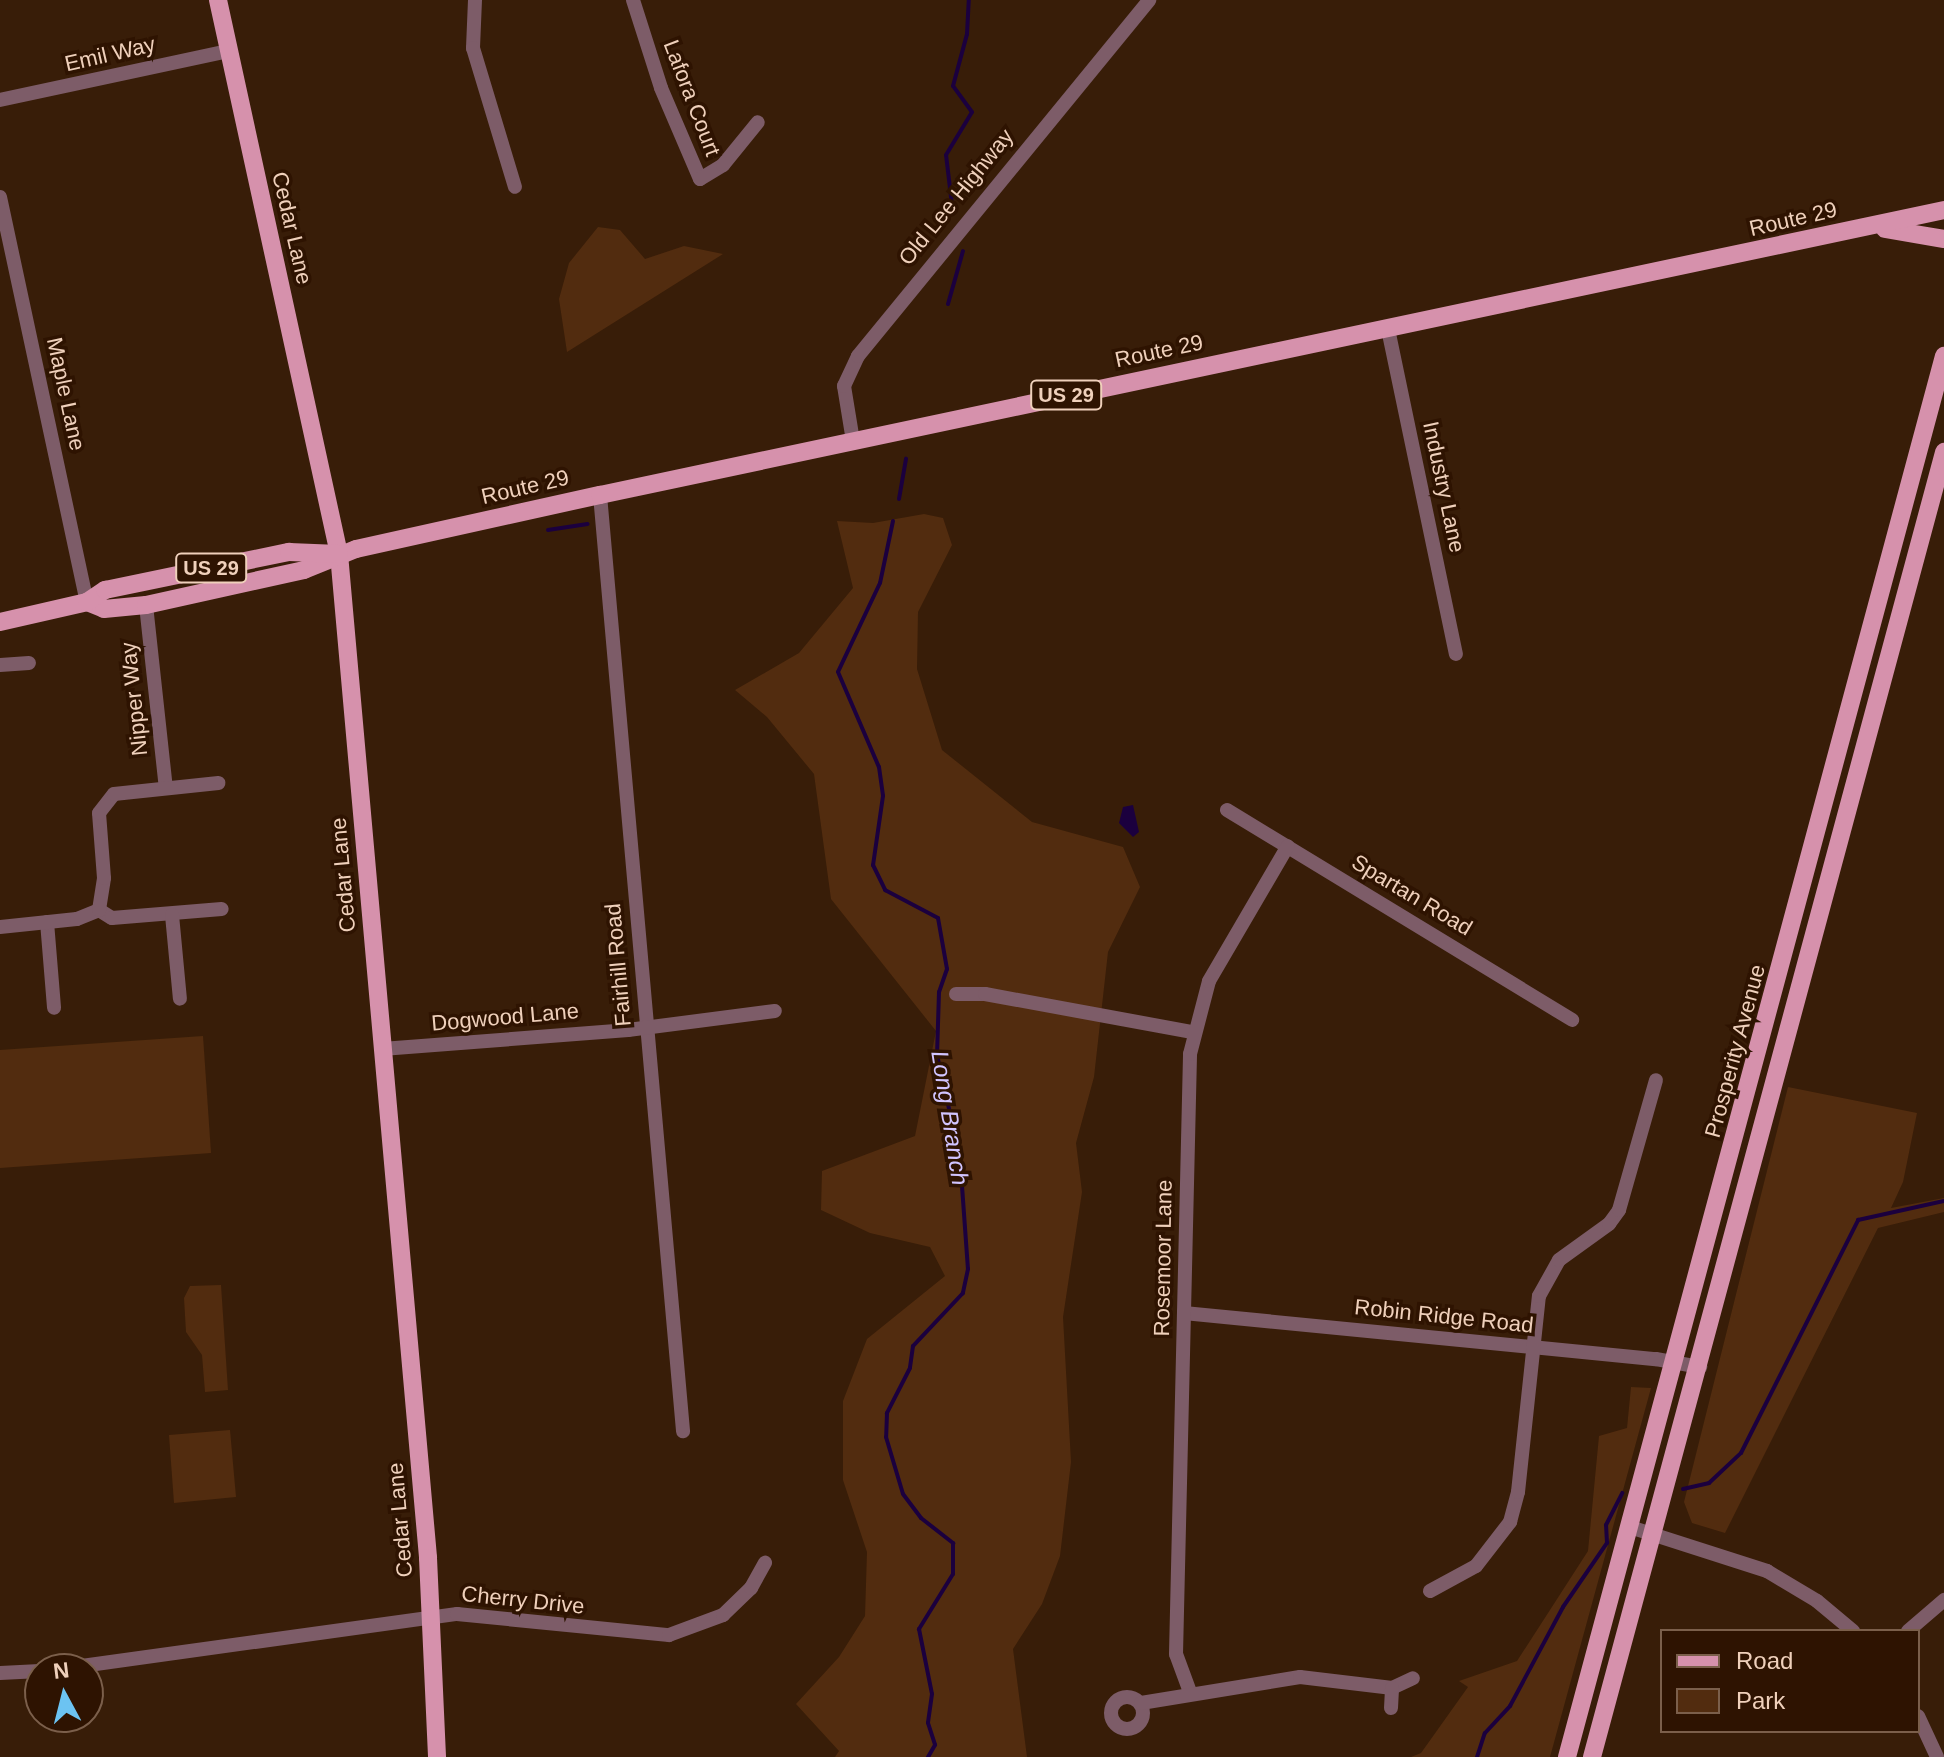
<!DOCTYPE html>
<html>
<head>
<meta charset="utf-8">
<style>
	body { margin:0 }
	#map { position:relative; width:1944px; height:1757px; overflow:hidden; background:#381d08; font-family:Arial,sans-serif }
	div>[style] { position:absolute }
	.green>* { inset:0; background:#522c0f }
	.water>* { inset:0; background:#1b003e }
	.stream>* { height:4px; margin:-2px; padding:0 2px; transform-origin:2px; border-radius:2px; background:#1b003e }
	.minor>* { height:14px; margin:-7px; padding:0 7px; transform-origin:7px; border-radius:7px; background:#7d5c68 }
	.minor>.ring { margin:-7px; padding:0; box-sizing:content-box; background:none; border:14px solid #7d5c68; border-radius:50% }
	.major>* { height:18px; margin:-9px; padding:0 9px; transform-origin:9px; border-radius:9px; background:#d691ac }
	span { translate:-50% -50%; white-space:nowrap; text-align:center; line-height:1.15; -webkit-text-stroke:7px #2e1301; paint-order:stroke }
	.shield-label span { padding:2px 6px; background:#2e1301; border:2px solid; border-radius:6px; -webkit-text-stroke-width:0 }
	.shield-label { font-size:20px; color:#efd0bb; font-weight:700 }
	.street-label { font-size:22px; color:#efd0bb }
	.water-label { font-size:24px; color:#d1c4ff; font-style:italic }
	.legend { position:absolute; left:1660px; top:1629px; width:260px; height:104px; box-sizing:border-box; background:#2e1301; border:2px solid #7b5f4b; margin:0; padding:10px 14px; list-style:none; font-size:24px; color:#efd0bb }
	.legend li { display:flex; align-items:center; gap:16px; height:40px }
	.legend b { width:40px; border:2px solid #7b5f4b }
	.north { position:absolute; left:24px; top:1653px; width:80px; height:80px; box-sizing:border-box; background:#2e1301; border:2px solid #7b5f4b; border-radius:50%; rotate:353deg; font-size:22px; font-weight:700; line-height:32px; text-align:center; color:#efd0bb }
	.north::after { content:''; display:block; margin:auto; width:28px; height:36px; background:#6cc3f2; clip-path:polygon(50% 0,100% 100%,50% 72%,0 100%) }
</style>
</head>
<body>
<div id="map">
	<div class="green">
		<div style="clip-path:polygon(598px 227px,620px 230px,645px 259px,684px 246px,723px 254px,567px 352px,559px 299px,569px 263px)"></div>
		<div style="clip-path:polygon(924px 514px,943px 518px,952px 545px,918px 612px,917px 669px,942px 750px,1032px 822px,1123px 847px,1140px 887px,1108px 952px,1094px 1077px,1076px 1143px,1082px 1192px,1063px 1317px,1071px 1462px,1060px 1556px,1042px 1604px,1013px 1649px,1027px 1757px,835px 1757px,839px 1751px,796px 1704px,839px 1657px,865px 1616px,867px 1552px,843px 1480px,843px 1401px,867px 1339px,945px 1276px,930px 1247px,870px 1233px,821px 1210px,822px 1171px,915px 1136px,936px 1031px,831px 899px,814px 774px,767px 717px,735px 690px,799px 653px,853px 588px,837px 521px,873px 523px)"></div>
		<div style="clip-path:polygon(203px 1036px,211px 1153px,0 1168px,0 1050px)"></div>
		<div style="clip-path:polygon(1788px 1087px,1917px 1113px,1903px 1182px,1891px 1208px,1944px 1198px,1944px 1212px,1878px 1228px,1725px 1533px,1692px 1523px,1684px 1502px)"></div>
		<div style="clip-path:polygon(221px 1285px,228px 1390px,205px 1392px,202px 1355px,186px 1332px,184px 1298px,190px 1286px)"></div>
		<div style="clip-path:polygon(1631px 1387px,1651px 1388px,1550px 1757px,1411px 1757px,1421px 1753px,1468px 1687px,1459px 1681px,1517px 1661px,1588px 1551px,1599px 1436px,1627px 1428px)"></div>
		<div style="clip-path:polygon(230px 1430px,236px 1497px,174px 1503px,169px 1435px)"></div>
	</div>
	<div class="water">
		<div style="clip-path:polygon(1133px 805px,1139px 832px,1133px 837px,1119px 823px,1123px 807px)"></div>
	</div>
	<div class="stream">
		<div style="left:938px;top:227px;width:26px;rotate:-58deg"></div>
		<div style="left:952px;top:205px;width:50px;rotate:-96.8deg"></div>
		<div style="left:946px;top:155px;width:50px;rotate:-58.8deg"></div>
		<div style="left:972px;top:112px;width:32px;rotate:-126deg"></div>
		<div style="left:953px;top:86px;width:54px;rotate:-74.9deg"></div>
		<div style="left:967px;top:34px;width:34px;rotate:-87deg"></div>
		<div style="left:948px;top:304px;width:55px;rotate:-74.2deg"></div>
		<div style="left:899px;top:499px;width:41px;rotate:-80.1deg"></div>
		<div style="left:893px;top:521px;width:63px;rotate:101.8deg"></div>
		<div style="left:880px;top:583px;width:98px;rotate:115.3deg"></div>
		<div style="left:838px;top:672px;width:103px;rotate:66.7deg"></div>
		<div style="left:879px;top:767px;width:29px;rotate:82deg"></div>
		<div style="left:883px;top:796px;width:70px;rotate:98.2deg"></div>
		<div style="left:873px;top:865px;width:28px;rotate:64deg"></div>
		<div style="left:885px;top:890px;width:60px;rotate:27.8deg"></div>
		<div style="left:938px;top:918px;width:52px;rotate:80deg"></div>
		<div style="left:947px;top:969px;width:24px;rotate:109deg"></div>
		<div style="left:939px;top:992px;width:63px;rotate:91.8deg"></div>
		<div style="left:937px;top:1055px;width:106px;rotate:77.4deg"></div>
		<div style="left:960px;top:1158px;width:111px;rotate:85.9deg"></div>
		<div style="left:968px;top:1269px;width:25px;rotate:102deg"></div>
		<div style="left:963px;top:1293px;width:73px;rotate:133.3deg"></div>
		<div style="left:913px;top:1346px;width:22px;rotate:98deg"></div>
		<div style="left:910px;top:1368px;width:51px;rotate:117.1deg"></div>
		<div style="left:887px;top:1413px;width:24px;rotate:92deg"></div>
		<div style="left:886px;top:1437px;width:59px;rotate:73.4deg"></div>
		<div style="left:903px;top:1494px;width:30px;rotate:53deg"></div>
		<div style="left:921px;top:1518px;width:41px;rotate:38deg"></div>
		<div style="left:953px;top:1543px;width:31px;rotate:90deg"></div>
		<div style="left:953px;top:1574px;width:65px;rotate:121.7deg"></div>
		<div style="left:919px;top:1629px;width:66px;rotate:78.7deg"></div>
		<div style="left:932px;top:1694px;width:29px;rotate:98deg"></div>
		<div style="left:928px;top:1723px;width:23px;rotate:72deg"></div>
		<div style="left:935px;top:1745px;width:14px;rotate:120deg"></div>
		<div style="left:548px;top:530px;width:40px;rotate:-8.5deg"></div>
		<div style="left:1683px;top:1489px;width:27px;rotate:-13deg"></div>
		<div style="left:1709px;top:1483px;width:44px;rotate:-43.2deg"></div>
		<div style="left:1741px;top:1453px;width:261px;rotate:-63.3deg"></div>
		<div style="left:1858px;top:1220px;width:88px;rotate:-12.5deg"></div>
		<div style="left:1477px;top:1757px;width:25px;rotate:-72deg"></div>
		<div style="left:1485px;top:1733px;width:37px;rotate:-47deg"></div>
		<div style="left:1510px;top:1706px;width:112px;rotate:-61.8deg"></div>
		<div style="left:1563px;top:1607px;width:78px;rotate:-55.5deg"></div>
		<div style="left:1607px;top:1543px;width:18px;rotate:-93deg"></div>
		<div style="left:1606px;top:1525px;width:36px;rotate:-63deg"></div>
	</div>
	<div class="minor">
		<div style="left:475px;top:0;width:48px;rotate:92.4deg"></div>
		<div style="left:473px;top:48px;width:145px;rotate:73.2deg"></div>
		<div style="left:633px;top:0;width:92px;rotate:72.3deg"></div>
		<div style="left:661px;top:88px;width:99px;rotate:66.8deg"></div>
		<div style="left:700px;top:179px;width:27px;rotate:-31deg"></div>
		<div style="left:723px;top:165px;width:55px;rotate:-50.9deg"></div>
		<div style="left:0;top:100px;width:234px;rotate:-12.1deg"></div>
		<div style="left:0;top:197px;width:414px;rotate:77.9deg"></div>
		<div style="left:1388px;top:329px;width:332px;rotate:78.2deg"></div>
		<div style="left:853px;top:441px;width:56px;rotate:-99.3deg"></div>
		<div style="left:844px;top:386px;width:33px;rotate:-65deg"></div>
		<div style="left:858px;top:356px;width:460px;rotate:-50.7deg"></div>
		<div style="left:600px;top:495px;width:940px;rotate:84.93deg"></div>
		<div style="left:146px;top:605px;width:184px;rotate:83.8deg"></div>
		<div style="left:0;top:665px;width:29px;rotate:-4deg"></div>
		<div style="left:1227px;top:810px;width:404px;rotate:31.3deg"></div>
		<div style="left:99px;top:910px;width:15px;rotate:32deg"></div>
		<div style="left:112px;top:918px;width:110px;rotate:-4.7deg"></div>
		<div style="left:172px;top:915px;width:84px;rotate:84.6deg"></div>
		<div style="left:47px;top:922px;width:86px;rotate:85.3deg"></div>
		<div style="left:0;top:927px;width:77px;rotate:-5.9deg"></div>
		<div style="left:77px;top:919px;width:24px;rotate:-22deg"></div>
		<div style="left:99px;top:910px;width:32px;rotate:-81deg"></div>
		<div style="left:104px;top:878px;width:65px;rotate:-94.4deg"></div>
		<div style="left:99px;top:813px;width:24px;rotate:-52deg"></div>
		<div style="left:114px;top:794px;width:105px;rotate:-6deg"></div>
		<div style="left:956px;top:994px;width:29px"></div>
		<div style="left:985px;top:994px;width:211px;rotate:10.4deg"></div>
		<div style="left:382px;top:1049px;width:247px;rotate:-4.4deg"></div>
		<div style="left:628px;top:1030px;width:148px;rotate:-7.4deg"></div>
		<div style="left:1184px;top:1313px;width:474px;rotate:5.6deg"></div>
		<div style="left:1656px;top:1359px;width:45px;rotate:10.3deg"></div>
		<div style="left:1630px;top:1527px;width:144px;rotate:17.8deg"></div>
		<div style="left:1767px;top:1571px;width:58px;rotate:31deg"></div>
		<div style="left:1817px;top:1601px;width:47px;rotate:39.8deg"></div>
		<div style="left:1430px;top:1591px;width:52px;rotate:-28.5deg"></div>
		<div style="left:1476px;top:1566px;width:56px;rotate:-52.3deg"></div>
		<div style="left:1510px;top:1522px;width:31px;rotate:-75deg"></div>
		<div style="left:1518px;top:1492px;width:197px;rotate:-83.9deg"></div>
		<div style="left:1539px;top:1296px;width:41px;rotate:-60.9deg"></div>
		<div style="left:1559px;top:1260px;width:62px;rotate:-35.8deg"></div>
		<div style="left:1609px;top:1224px;width:17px;rotate:-54deg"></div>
		<div style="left:1619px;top:1210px;width:135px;rotate:-74.1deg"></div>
		<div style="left:1908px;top:1631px;width:48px;rotate:-40.7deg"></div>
		<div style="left:60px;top:1669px;width:401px;rotate:-7.9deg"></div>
		<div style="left:457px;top:1614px;width:213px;rotate:5.7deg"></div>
		<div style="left:669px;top:1635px;width:58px;rotate:-20.3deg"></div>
		<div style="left:723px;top:1615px;width:39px;rotate:-44deg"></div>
		<div style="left:751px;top:1588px;width:29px;rotate:-61deg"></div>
		<div style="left:0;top:1673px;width:40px;rotate:-2.9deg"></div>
		<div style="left:1190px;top:1692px;width:40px;rotate:-110.2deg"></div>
		<div style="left:1176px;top:1654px;width:600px;rotate:-88.66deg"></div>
		<div style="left:1190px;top:1054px;width:75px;rotate:-75.4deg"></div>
		<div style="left:1209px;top:981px;width:156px;rotate:-59.7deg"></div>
		<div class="ring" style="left:1111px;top:1697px;width:18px;height:18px"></div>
		<div style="left:1141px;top:1703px;width:161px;rotate:-9.3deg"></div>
		<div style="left:1300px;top:1677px;width:93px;rotate:6.8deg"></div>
		<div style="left:1392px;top:1688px;width:23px;rotate:-25deg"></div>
		<div style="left:1391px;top:1708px;width:20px;rotate:-87deg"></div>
		<div style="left:1918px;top:1716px;width:45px;rotate:65.1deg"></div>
	</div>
	<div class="major">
		<div style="left:218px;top:0;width:567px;rotate:77.68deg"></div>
		<div style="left:339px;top:554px;width:1008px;rotate:84.93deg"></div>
		<div style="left:428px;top:1558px;width:199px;rotate:87.4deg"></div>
		<div style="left:1885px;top:229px;width:60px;rotate:9.6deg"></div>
		<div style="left:87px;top:602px;width:18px;rotate:22deg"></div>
		<div style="left:104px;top:609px;width:42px;rotate:-5.4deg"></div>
		<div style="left:146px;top:605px;width:162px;rotate:-12.5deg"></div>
		<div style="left:304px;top:570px;width:56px;rotate:-22deg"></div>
		<div style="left:356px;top:549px;width:250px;rotate:-12.5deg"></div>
		<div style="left:600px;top:495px;width:1374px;rotate:-11.97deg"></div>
		<div style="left:0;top:622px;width:89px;rotate:-12.9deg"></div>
		<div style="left:87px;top:602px;width:22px;rotate:-34deg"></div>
		<div style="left:105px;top:590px;width:188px;rotate:-11.7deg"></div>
		<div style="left:289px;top:552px;width:50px;rotate:2.3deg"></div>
		<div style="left:1567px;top:1757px;width:1451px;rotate:-74.94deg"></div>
		<div style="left:1592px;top:1757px;width:1352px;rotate:-74.9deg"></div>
	</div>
	<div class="shield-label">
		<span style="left:1066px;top:395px">US 29</span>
		<span style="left:211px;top:568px">US 29</span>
	</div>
	<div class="street-label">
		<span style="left:110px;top:54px;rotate:-13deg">Emil Way</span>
		<span style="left:692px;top:98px;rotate:69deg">Lafora Court</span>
		<span style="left:956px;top:197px;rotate:-51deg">Old Lee Highway</span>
		<span style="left:1793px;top:219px;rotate:-13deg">Route 29</span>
		<span style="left:292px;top:228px;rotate:77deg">Cedar Lane</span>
		<span style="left:1159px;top:351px;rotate:-12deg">Route 29</span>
		<span style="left:66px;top:394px;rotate:78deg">Maple Lane</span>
		<span style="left:525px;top:487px;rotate:-13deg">Route 29</span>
		<span style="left:1444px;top:487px;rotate:78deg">Industry Lane</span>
		<span style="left:134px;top:699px;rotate:-96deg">Nipper Way</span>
		<span style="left:343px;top:875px;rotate:-95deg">Cedar Lane</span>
		<span style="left:1412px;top:895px;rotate:31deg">Spartan Road</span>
		<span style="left:618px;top:965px;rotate:-95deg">Fairhill Road</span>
		<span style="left:505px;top:1017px;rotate:-5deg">Dogwood Lane</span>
		<span style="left:1735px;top:1051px;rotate:-75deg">Prosperity Avenue</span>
		<span style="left:1163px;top:1258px;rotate:-89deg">Rosemoor Lane</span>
		<span style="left:1444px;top:1316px;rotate:6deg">Robin Ridge Road</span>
		<span style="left:400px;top:1520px;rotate:-95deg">Cedar Lane</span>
		<span style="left:523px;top:1600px;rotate:6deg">Cherry Drive</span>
	</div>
	<div class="water-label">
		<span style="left:950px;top:1118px;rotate:81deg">Long Branch</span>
	</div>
	<ul class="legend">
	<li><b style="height:10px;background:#d691ac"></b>Road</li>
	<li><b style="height:22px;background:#522c0f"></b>Park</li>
	</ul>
	<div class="north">N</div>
</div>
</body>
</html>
